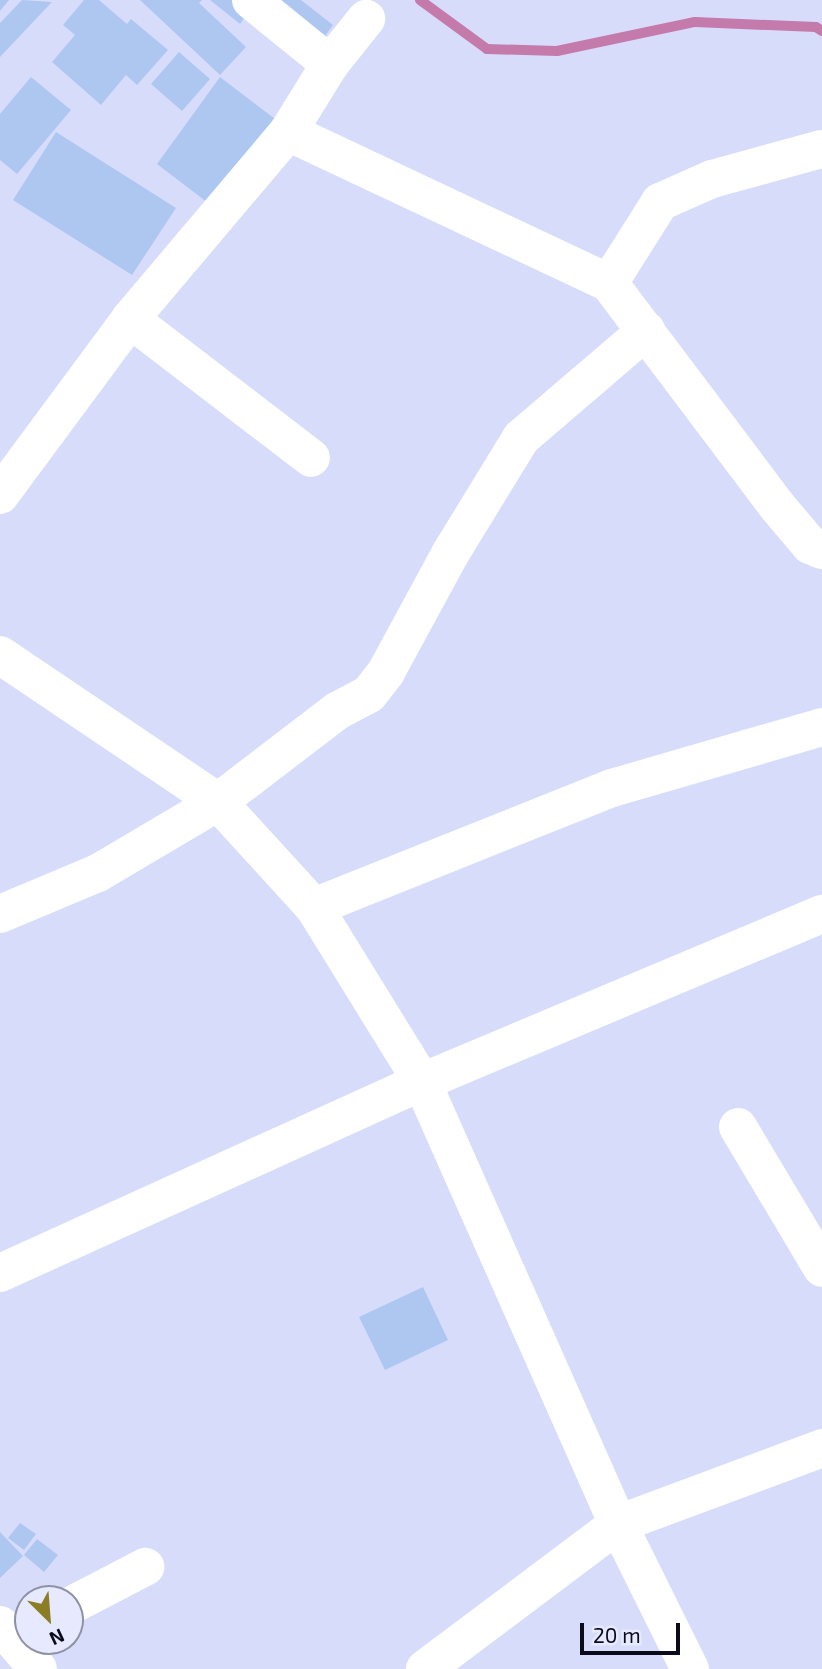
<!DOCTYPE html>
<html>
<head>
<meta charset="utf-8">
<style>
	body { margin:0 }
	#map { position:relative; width:822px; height:1669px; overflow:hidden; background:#d8dcfb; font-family:"Exo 2",sans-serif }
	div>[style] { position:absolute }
	.stream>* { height:10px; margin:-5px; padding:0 5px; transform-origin:5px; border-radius:5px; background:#c47aab }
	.building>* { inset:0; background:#aec7f1 }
	.minor>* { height:38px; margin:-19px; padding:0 19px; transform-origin:19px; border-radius:19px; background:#fff }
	span { translate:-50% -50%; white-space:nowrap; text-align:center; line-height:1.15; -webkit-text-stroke:5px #e7eaff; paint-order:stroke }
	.north { position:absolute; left:14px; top:1585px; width:70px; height:70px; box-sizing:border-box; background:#e7eaff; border:2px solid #8f91a4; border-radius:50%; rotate:155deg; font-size:19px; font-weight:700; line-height:28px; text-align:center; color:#0b0b1c }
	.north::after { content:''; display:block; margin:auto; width:24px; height:32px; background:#8a7d23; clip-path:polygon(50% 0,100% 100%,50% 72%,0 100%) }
	.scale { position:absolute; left:580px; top:1623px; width:100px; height:32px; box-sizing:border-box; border:4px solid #0b0b1c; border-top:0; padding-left:9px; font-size:21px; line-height:24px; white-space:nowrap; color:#0b0b1c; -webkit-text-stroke:5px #e7eaff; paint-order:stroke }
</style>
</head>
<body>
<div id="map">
	<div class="stream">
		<div style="left:420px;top:0;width:83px;rotate:36.2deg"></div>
		<div style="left:487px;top:49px;width:70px;rotate:1.6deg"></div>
		<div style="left:557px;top:51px;width:141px;rotate:-11.9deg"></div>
		<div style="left:695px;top:22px;width:121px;rotate:2.4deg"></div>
		<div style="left:816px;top:27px;width:7px;rotate:34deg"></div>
	</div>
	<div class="building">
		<div style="clip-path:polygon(0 0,9px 0,0 11px)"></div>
		<div style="clip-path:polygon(22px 0,52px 2px,0 57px,0 23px)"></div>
		<div style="clip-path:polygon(84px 0,99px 0,127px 24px,131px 19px,168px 50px,137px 85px,126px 75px,101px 105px,52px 62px,75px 35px,63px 25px)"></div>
		<div style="clip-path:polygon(140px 0,202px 0,199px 3px,246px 47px,220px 75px)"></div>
		<div style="clip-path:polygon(210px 0,246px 0,253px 5px,240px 24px)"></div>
		<div style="clip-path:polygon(257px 0,301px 0,333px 25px,317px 47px)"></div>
		<div style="clip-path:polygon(179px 52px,210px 79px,182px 111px,151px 84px)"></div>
		<div style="clip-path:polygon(31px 77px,71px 110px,17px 174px,0 160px,0 114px)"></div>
		<div style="clip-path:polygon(220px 77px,283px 125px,212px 206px,157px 164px)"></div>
		<div style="clip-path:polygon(56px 132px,176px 208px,132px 275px,13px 200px)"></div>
		<div style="clip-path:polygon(423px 1287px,448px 1340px,385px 1370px,359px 1317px)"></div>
		<div style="clip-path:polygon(20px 1523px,36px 1534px,24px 1550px,8px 1538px)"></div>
		<div style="clip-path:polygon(0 1532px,23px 1556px,0 1578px)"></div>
		<div style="clip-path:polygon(37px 1539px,58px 1555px,44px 1572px,24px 1555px)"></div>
	</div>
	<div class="minor">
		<div style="left:251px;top:0;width:102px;rotate:39deg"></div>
		<div style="left:288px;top:132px;width:355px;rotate:25.2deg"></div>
		<div style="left:609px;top:283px;width:279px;rotate:53deg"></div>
		<div style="left:777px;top:506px;width:51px;rotate:49.8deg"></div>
		<div style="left:810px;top:545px;width:13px;rotate:23deg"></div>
		<div style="left:609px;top:283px;width:96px;rotate:-57.8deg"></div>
		<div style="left:660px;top:202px;width:57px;rotate:-23.9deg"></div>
		<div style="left:712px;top:179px;width:114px;rotate:-15.3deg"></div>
		<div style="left:130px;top:319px;width:228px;rotate:37.5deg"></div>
		<div style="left:0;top:495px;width:219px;rotate:-53.5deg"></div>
		<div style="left:130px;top:319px;width:245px;rotate:-49.8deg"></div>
		<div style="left:288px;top:132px;width:80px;rotate:-58.3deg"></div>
		<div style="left:330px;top:64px;width:58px;rotate:-51.3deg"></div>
		<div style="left:0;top:655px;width:263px;rotate:34deg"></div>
		<div style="left:218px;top:802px;width:142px;rotate:47.6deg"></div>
		<div style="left:314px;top:907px;width:206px;rotate:58.3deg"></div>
		<div style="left:422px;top:1082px;width:434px;rotate:-22.8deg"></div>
		<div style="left:314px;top:907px;width:321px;rotate:-21.8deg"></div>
		<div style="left:612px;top:788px;width:219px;rotate:-16.2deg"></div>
		<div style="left:0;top:914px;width:106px;rotate:-22.7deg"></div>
		<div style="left:98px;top:873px;width:139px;rotate:-30.6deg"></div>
		<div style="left:218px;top:802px;width:150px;rotate:-37.4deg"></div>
		<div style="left:337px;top:711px;width:36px;rotate:-28deg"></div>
		<div style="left:369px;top:694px;width:28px;rotate:-52deg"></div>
		<div style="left:386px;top:672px;width:134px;rotate:-61.5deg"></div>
		<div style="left:450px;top:554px;width:136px;rotate:-58.5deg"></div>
		<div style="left:521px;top:438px;width:165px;rotate:-40.6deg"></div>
		<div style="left:738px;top:1127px;width:164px;rotate:59.2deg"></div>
		<div style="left:0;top:1273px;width:463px;rotate:-24.4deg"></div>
		<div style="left:422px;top:1082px;width:484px;rotate:66.1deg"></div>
		<div style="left:618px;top:1524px;width:162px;rotate:63.6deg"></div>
		<div style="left:70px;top:1606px;width:85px;rotate:-27.5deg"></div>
		<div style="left:0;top:1625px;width:58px;rotate:49.2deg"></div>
		<div style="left:425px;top:1669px;width:241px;rotate:-36.9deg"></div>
		<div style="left:618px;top:1524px;width:218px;rotate:-20.4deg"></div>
	</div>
	<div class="north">N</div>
	<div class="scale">20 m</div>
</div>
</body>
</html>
